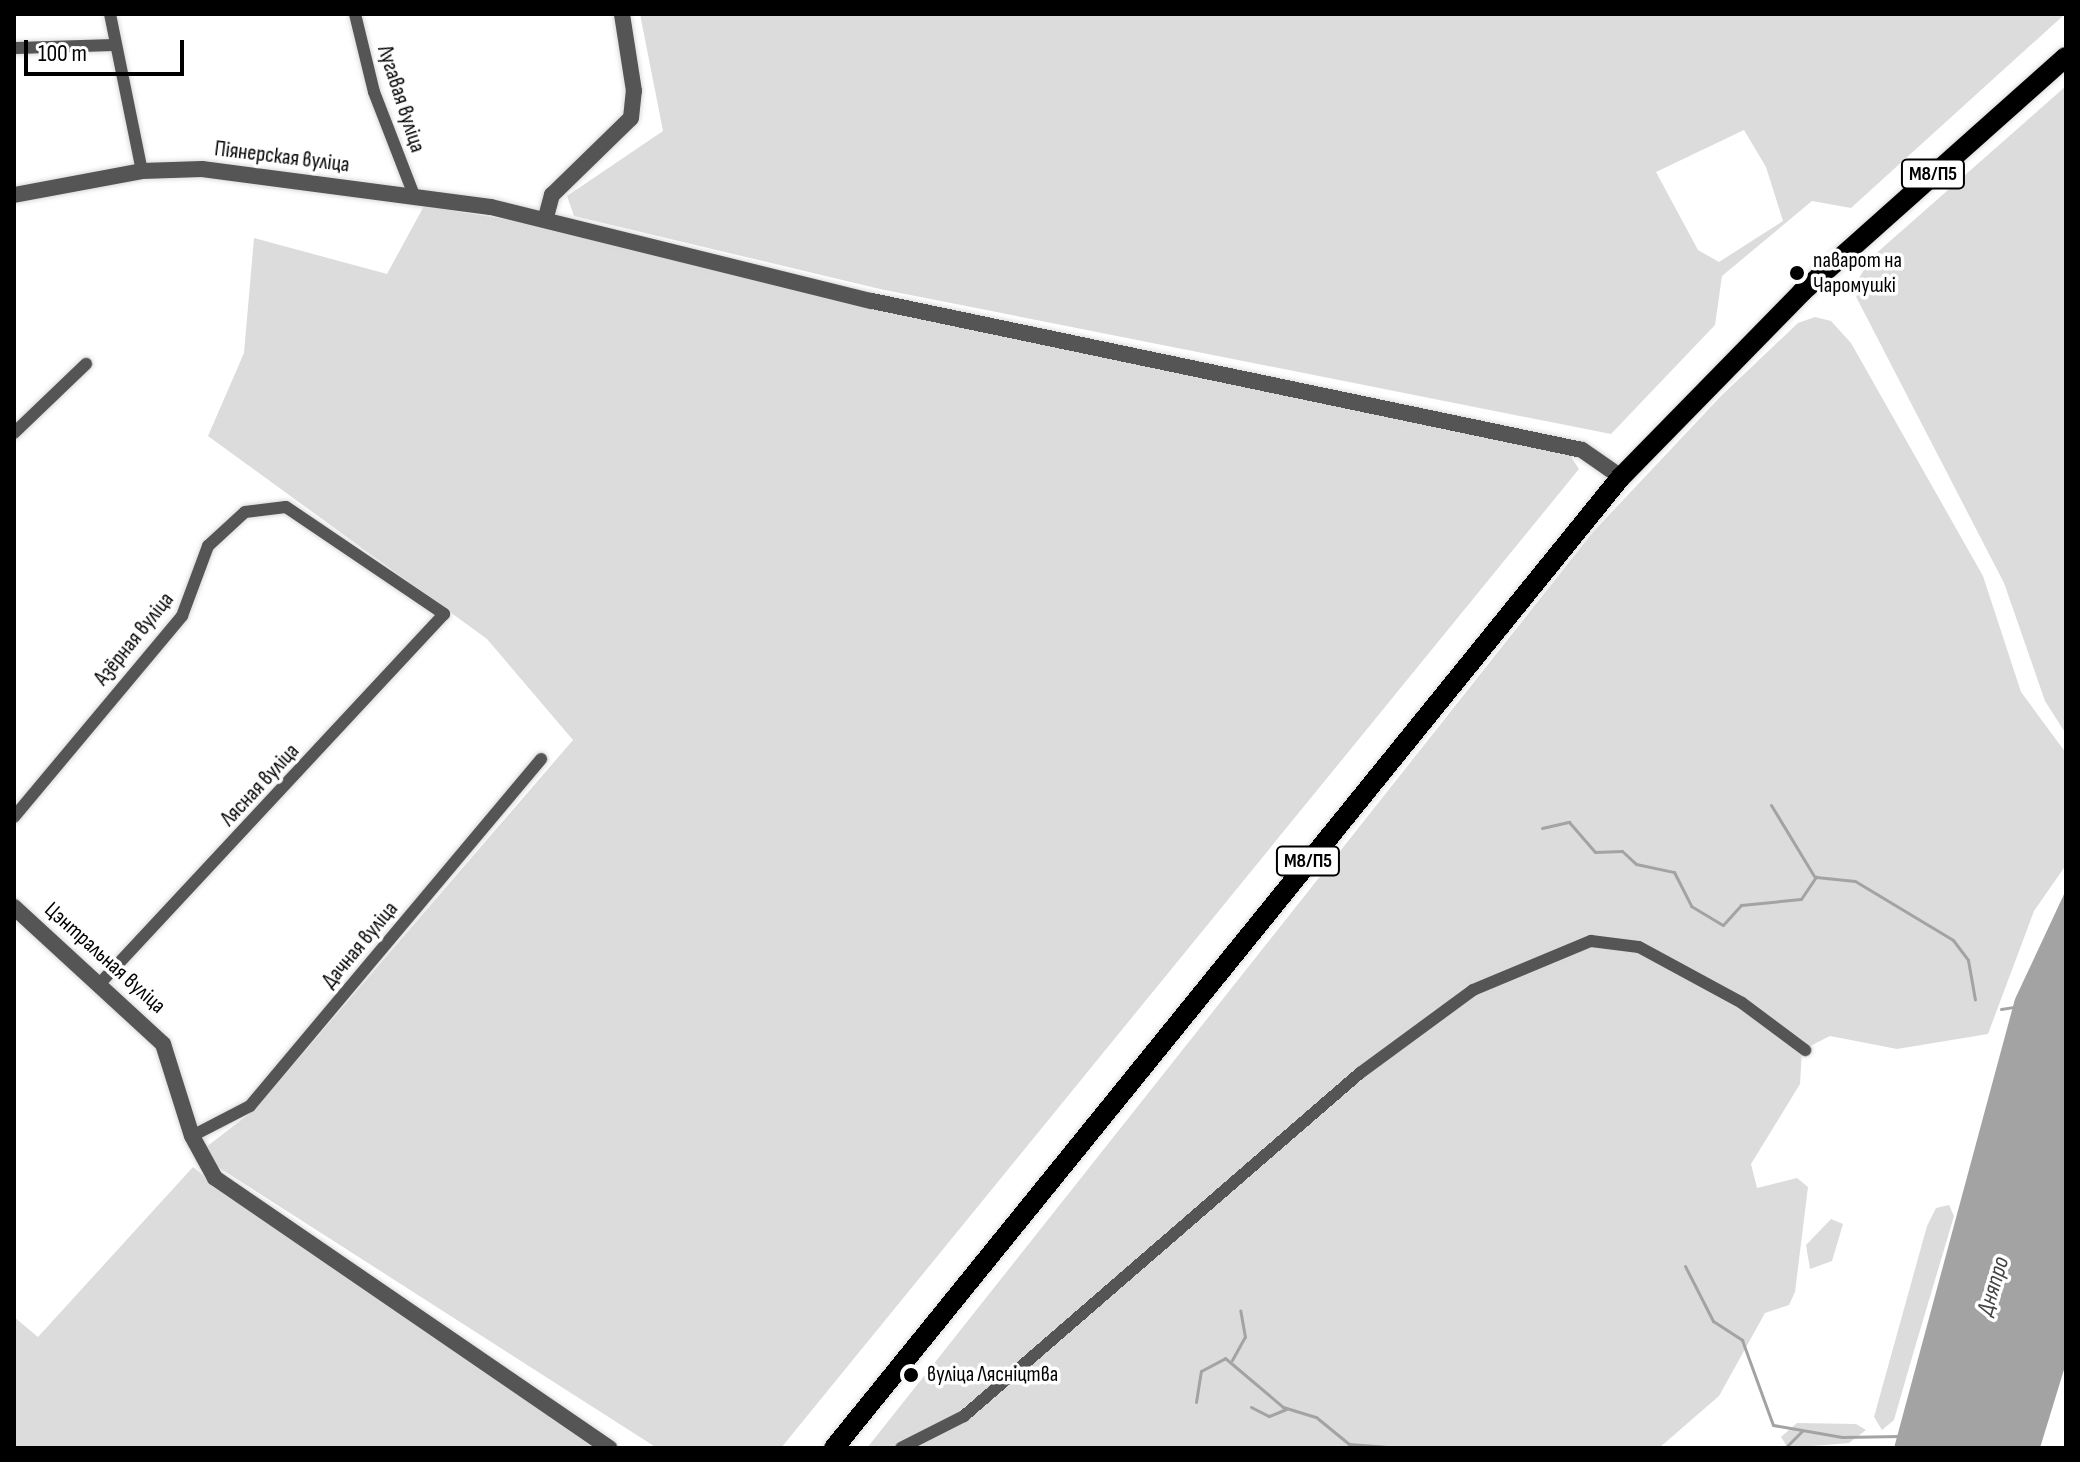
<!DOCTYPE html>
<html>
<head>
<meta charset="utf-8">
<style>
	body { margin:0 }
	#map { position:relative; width:2080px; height:1462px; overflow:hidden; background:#fff; font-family:"Sofia Sans Condensed",sans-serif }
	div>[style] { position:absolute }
	.green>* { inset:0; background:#dcdcdc }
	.water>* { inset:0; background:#a3a3a3 }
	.stream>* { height:3px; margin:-1.5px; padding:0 1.5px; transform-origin:1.5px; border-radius:1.5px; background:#a3a3a3 }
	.roads { filter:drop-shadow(0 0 2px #dbdbdb) drop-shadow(0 0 2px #dbdbdb) }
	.minor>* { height:12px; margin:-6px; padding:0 6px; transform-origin:6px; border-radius:6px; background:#555 }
	.tertiary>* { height:16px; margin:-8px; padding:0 8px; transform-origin:8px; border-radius:8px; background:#555 }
	.primary>* { height:20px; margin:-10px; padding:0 10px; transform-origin:10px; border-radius:10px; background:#000 }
	.dots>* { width:22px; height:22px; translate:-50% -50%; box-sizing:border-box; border:4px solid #fff; border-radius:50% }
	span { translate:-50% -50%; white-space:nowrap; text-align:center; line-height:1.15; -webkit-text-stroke:7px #fff; paint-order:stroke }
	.shield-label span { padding:2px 6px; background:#fff; border:2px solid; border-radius:6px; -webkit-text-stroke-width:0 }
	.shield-label { font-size:20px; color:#000; font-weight:700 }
	.street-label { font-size:22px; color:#000 }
	.poi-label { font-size:22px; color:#000 }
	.left { translate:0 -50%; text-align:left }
	.water-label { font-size:24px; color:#444; font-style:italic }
	.frame { position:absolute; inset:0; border:16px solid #000; pointer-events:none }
	.scale { position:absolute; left:24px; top:40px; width:160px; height:36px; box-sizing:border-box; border:4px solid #000; border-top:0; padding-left:10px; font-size:24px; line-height:28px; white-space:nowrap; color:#000; -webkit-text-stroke:6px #fff; paint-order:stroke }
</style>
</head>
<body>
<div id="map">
	<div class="green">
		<div style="clip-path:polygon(evenodd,640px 14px,2065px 14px,1851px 208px,1812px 201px,1722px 276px,1715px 325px,1611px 434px,880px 289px,574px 216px,567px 196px,663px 131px,640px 14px,1744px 130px,1766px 167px,1783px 221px,1719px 262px,1698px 250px,1656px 172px,1744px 130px)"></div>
		<div style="clip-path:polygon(2066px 86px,2066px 734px,2045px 701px,2004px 583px,1852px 289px,1872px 257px)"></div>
		<div style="clip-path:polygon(424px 206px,552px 227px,1569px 454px,1579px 469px,781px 1448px,657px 1448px,218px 1167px,205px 1148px,254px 1110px,573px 740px,487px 639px,208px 436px,244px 353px,254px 238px,387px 274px)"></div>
		<div style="clip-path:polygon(1815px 317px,1831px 321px,1851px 343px,1983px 576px,2021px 692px,2066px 753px,2066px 865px,2034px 911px,1988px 1034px,1897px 1049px,1830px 1036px,1802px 1050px,1800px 1084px,1751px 1164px,1757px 1188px,1797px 1178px,1808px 1187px,1795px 1292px,1789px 1305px,1765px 1313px,1719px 1396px,1659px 1448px,867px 1448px,1593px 532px,1722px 395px,1798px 323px)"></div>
		<div style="clip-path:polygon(193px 1167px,222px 1191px,598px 1448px,14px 1448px,14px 1317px,38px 1337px)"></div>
		<div style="clip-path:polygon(1949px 1205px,1954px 1216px,1913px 1354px,1894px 1420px,1882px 1430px,1874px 1417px,1927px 1226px,1936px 1208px)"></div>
		<div style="clip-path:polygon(1831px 1219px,1843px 1224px,1832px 1261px,1810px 1269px,1806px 1245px)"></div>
		<div style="clip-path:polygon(1797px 1423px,1856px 1424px,1866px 1430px,1849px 1443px,1788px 1448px,1781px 1437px)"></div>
	</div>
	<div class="water">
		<div style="clip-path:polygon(2066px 890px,2066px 1363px,2040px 1448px,1894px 1448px,2015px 999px)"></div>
	</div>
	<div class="stream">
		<div style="left:1771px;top:805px;width:83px;rotate:58.8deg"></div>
		<div style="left:1542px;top:828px;width:28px;rotate:-13deg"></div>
		<div style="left:1569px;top:822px;width:40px;rotate:49deg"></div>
		<div style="left:1595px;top:852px;width:27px;rotate:-2deg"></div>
		<div style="left:1622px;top:851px;width:19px;rotate:43deg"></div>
		<div style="left:1636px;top:864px;width:39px;rotate:12deg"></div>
		<div style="left:1674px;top:872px;width:38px;rotate:63deg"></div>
		<div style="left:1691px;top:906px;width:37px;rotate:31deg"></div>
		<div style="left:1723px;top:925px;width:27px;rotate:-48deg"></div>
		<div style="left:1741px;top:905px;width:60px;rotate:-5.7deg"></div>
		<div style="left:1801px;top:899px;width:27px;rotate:-56deg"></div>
		<div style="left:1816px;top:877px;width:39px;rotate:6deg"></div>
		<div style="left:1855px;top:881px;width:114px;rotate:31deg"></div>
		<div style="left:1953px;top:940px;width:25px;rotate:53deg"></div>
		<div style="left:1968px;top:960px;width:40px;rotate:80deg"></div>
		<div style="left:2001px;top:1009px;width:12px;rotate:-9deg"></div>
		<div style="left:1685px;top:1266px;width:62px;rotate:63deg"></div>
		<div style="left:1713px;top:1321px;width:35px;rotate:33deg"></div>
		<div style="left:1742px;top:1340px;width:90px;rotate:70deg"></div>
		<div style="left:1773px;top:1425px;width:70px;rotate:9.9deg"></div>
		<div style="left:1842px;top:1437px;width:59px;rotate:-1deg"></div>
		<div style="left:1232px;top:1360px;width:26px;rotate:-61deg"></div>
		<div style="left:1245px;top:1337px;width:27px;rotate:-100deg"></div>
		<div style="left:1196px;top:1402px;width:31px;rotate:-81deg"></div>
		<div style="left:1201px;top:1371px;width:27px;rotate:-28deg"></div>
		<div style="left:1225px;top:1358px;width:76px;rotate:40.2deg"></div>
		<div style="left:1283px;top:1407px;width:34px;rotate:17deg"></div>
		<div style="left:1316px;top:1417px;width:43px;rotate:39.3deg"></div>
		<div style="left:1349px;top:1444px;width:52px;rotate:4.4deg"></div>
		<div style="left:1251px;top:1407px;width:20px;rotate:27deg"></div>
		<div style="left:1269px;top:1416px;width:18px;rotate:-22deg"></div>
		<div style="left:1785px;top:1448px;width:24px;rotate:-45deg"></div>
	</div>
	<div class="roads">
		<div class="minor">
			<div style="left:110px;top:14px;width:160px;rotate:78.5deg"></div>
			<div style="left:355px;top:14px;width:80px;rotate:76.3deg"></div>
			<div style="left:374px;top:92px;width:110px;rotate:68.8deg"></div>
			<div style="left:14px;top:48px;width:102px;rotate:-1.7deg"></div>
			<div style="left:14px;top:433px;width:100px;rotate:-43.8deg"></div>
			<div style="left:14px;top:817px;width:262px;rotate:-50.1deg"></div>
			<div style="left:182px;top:616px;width:75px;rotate:-69.6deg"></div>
			<div style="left:208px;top:546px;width:50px;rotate:-42.6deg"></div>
			<div style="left:245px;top:512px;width:41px;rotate:-7deg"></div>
			<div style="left:286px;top:507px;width:191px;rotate:34.1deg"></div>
			<div style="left:444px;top:614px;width:500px;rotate:132.97deg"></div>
			<div style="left:192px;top:1136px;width:65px;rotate:-27.3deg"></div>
			<div style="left:250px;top:1106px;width:453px;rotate:-50deg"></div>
			<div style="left:901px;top:1448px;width:71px;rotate:-26.9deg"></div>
			<div style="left:964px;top:1416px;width:524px;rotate:-40.9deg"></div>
			<div style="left:1360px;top:1073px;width:140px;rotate:-36.3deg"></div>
			<div style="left:1473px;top:990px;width:128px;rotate:-22.6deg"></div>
			<div style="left:1591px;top:941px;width:48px;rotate:7.1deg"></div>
			<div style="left:1639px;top:947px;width:117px;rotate:28.5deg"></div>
			<div style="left:1742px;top:1003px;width:79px;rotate:36.7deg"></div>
		</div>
		<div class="tertiary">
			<div style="left:14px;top:195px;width:130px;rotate:-10.6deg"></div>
			<div style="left:142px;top:171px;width:60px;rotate:-1.9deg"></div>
			<div style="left:202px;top:169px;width:291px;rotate:7.5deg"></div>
			<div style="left:491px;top:207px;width:392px;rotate:13.9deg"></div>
			<div style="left:872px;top:301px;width:725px;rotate:11.85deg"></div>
			<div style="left:1582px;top:450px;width:47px;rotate:34.7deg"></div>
			<div style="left:546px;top:217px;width:23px;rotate:-75deg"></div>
			<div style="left:552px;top:195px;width:110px;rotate:-44.3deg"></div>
			<div style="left:631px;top:118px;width:27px;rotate:-84deg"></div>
			<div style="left:634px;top:91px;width:78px;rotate:-98.9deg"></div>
			<div style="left:14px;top:907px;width:202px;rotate:42.6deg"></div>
			<div style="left:163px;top:1044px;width:96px;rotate:72.5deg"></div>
			<div style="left:192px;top:1136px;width:48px;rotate:61.3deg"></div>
			<div style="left:215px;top:1178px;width:478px;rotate:34.4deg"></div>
		</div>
		<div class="primary">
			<div style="left:834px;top:1448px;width:1250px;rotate:-50.98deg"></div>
			<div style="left:1621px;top:477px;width:259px;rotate:-45.6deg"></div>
			<div style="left:1802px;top:292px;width:353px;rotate:-41.7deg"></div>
		</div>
	</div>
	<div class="dots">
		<div style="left:1797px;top:273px;background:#000"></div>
		<div style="left:911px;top:1375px;background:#000"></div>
	</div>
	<div class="shield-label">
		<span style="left:1933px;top:174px">М8/П5</span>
		<span style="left:1308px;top:861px">М8/П5</span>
	</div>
	<div class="street-label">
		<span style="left:401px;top:99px;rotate:72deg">Лугавая вуліца</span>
		<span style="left:282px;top:157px;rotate:7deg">Піянерская вуліца</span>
		<span style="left:134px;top:639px;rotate:-51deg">Азёрная вуліца</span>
		<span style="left:260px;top:785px;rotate:-47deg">Лясная вуліца</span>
		<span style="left:360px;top:945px;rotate:-50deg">Дачная вуліца</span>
		<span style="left:105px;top:958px;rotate:42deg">Цэнтральная вуліца</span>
	</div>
	<div class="poi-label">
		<span class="left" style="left:1813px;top:273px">паварот на<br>Чаромушкі</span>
		<span class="left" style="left:927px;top:1375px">вуліца Лясніцтва</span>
	</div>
	<div class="water-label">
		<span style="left:1993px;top:1286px;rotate:-73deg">Дняпро</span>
	</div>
	<div class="frame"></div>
	<div class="scale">100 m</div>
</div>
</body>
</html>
